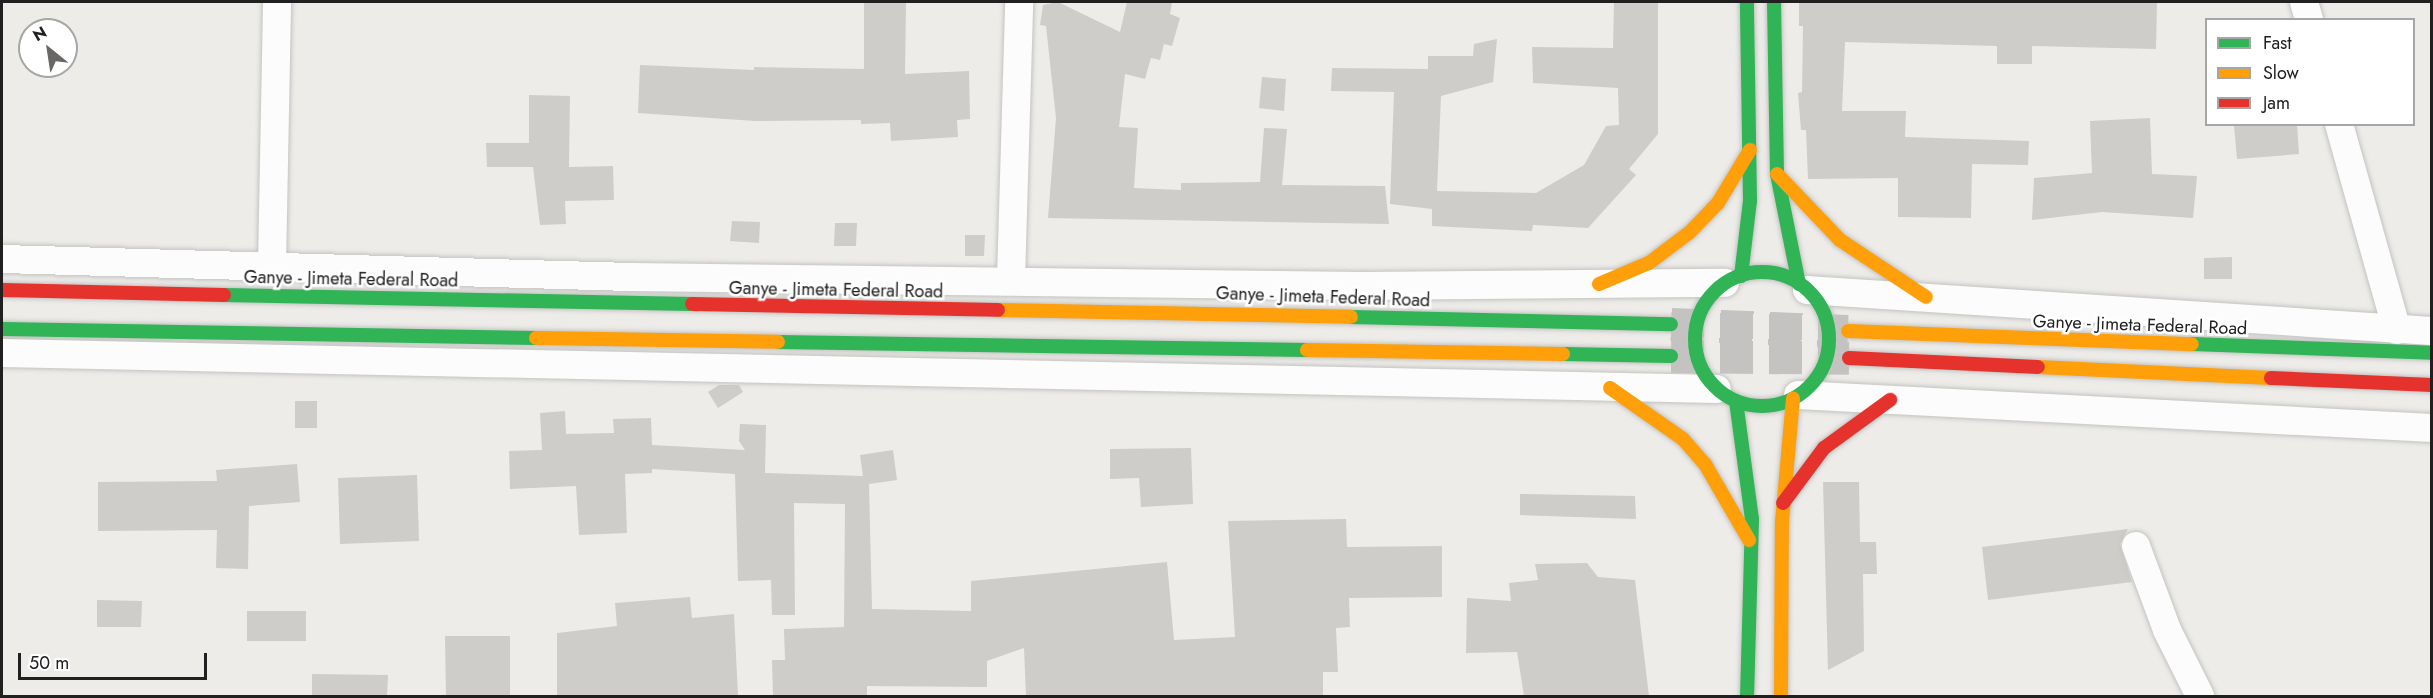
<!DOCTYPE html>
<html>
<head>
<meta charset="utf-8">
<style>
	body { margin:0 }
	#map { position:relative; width:2433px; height:698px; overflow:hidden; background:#edece9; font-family:Jost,sans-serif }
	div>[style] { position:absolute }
	.building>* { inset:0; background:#cecdca }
	.primary-tunnel>* { height:33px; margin-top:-16.5px; transform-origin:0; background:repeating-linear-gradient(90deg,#c4c3c1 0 33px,transparent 0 49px) }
	.roads { filter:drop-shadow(0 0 2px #c3c3c1) drop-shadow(0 0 2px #c3c3c1) }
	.street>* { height:28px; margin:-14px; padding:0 14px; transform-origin:14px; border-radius:14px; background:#fcfcfc }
	.fast>* { height:14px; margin:-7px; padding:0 7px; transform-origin:7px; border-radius:7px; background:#30b455 }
	.fast>.ring { margin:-7px; padding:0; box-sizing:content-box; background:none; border:14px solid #30b455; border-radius:50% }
	.slow>* { height:14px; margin:-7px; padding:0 7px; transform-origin:7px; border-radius:7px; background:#ff9f0a }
	.jam>* { height:14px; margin:-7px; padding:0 7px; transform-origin:7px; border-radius:7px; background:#e5322d }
	span { translate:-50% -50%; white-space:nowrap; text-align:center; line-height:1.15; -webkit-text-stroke:5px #fff; paint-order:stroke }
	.street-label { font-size:18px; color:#202020 }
	.frame { position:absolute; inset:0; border:3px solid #202020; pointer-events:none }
	.legend { position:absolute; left:2205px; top:18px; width:210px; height:108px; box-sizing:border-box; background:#fff; border:2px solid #a6a6a6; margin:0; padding:8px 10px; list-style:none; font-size:18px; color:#202020 }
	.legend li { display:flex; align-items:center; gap:12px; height:30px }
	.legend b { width:30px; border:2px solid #a6a6a6 }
	.north { position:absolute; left:18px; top:18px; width:60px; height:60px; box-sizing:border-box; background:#fff; border:2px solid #a6a6a6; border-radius:50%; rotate:330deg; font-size:16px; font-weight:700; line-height:24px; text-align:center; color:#202020 }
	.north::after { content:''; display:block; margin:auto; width:21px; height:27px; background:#686766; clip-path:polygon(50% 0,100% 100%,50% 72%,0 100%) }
	.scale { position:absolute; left:18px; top:653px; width:189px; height:27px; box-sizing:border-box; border:3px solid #202020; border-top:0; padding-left:8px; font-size:18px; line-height:21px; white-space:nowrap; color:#202020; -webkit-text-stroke:4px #fff; paint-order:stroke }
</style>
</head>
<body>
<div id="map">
	<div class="building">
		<div style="clip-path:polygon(864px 2px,906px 2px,905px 74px,969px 71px,970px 119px,957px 120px,958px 137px,891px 141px,890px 123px,861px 124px,861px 120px,755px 121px,638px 113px,640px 65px,754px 70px,754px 67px,864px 69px)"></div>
		<div style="clip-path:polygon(1058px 2px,1120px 32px,1127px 2px,1172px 2px,1170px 14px,1180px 18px,1172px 46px,1164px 44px,1160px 60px,1151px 58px,1145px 79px,1125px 74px,1119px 127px,1138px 128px,1134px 188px,1181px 190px,1181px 183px,1260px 182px,1264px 128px,1287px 129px,1282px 185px,1385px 186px,1389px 224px,1048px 218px,1056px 118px,1046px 26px,1040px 25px,1043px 5px)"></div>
		<div style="clip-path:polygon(1614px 2px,1658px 2px,1658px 134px,1629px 169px,1636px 175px,1588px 228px,1533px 225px,1532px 231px,1432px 226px,1432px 209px,1390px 204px,1394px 92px,1331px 91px,1332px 68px,1428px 69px,1428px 56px,1473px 56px,1474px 44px,1497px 39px,1493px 82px,1441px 96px,1437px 191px,1536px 193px,1584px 165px,1606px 126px,1619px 125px,1618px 88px,1533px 83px,1532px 47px,1613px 48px)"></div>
		<div style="clip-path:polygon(1799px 2px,2157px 2px,2156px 49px,2032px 46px,2032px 64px,1997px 64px,1997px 46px,1845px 42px,1842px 111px,1906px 111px,1905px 137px,2029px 141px,2028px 165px,1972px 164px,1971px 218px,1898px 217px,1898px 178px,1808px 179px,1806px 130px,1801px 130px,1798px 93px,1802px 92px,1803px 26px,1799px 26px)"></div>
		<div style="clip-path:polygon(1262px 77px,1286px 79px,1284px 111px,1259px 108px)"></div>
		<div style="clip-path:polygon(529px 95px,570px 96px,569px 167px,613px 166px,614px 200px,565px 201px,566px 224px,540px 225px,533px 167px,487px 167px,486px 143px,529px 143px)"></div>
		<div style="clip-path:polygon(2150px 118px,2152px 174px,2197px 176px,2193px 218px,2102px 212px,2032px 220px,2034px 178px,2092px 173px,2090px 121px)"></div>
		<div style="clip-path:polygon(2297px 124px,2299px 154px,2237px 159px,2234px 126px)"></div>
		<div style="clip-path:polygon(732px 221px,760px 222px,759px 243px,730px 241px)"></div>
		<div style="clip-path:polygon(835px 223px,857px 223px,856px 246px,834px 246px)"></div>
		<div style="clip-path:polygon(965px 235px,985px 235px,984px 256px,965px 256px)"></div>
		<div style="clip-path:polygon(2232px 257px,2232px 279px,2204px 279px,2204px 258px)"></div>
		<div style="clip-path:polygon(719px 385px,739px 385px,743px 392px,718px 408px,708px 392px)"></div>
		<div style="clip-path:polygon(295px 401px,317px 401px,317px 428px,295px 428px)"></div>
		<div style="clip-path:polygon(565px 411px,566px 434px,614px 433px,613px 419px,651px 418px,652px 445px,745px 450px,739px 441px,740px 424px,766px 425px,765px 473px,863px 476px,860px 455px,893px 450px,897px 480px,869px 484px,872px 609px,971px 611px,971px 581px,1167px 562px,1174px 640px,1235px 637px,1228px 521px,1346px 519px,1347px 547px,1442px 546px,1442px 597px,1349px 598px,1350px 627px,1336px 628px,1338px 672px,1323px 672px,1323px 696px,1026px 696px,1024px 648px,987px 661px,987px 687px,867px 686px,867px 696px,773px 696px,772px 660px,785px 660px,784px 629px,844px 627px,845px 504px,794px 503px,795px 615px,772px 615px,771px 580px,738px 581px,735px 474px,652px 469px,652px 473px,625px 474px,627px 533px,579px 535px,576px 486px,510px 489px,509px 451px,542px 450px,540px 413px)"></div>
		<div style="clip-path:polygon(1191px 448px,1193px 504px,1141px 507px,1139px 478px,1110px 479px,1110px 449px)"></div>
		<div style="clip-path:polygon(297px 464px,300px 502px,249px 506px,248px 569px,216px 568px,217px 530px,98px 531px,98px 482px,217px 481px,216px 470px)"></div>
		<div style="clip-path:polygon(417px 475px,419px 541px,340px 544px,338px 478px)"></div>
		<div style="clip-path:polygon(1823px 482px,1859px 482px,1860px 542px,1876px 542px,1877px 574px,1863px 574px,1864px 651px,1828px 670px)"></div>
		<div style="clip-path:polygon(1520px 494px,1635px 496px,1636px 519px,1520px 515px)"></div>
		<div style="clip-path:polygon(2128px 529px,2120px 544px,2132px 582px,1988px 600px,1982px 547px)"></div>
		<div style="clip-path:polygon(1587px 563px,1598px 577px,1635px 580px,1649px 696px,1524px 696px,1517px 652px,1466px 653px,1467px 598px,1511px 601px,1509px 583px,1538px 580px,1535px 564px)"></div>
		<div style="clip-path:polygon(690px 597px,692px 618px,734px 614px,738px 696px,557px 696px,557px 633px,617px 626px,615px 603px)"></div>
		<div style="clip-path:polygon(97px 600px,142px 601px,141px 627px,97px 627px)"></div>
		<div style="clip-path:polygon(247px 611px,306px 611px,306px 641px,247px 641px)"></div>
		<div style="clip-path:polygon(445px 636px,510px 636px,510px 696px,446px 696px)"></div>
		<div style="clip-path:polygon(312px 674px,388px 675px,387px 696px,312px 696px)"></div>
	</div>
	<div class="primary-tunnel">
		<div style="left:1671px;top:324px;width:177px;rotate:2.3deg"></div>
		<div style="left:1671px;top:356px;width:178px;rotate:0.6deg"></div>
	</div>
	<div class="roads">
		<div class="street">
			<div style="left:2304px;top:2px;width:19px;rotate:74deg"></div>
			<div style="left:2339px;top:124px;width:214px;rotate:74.3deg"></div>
			<div style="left:2px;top:259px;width:630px;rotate:1.64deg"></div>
			<div style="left:632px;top:277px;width:731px;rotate:0.71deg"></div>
			<div style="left:1363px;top:286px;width:362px;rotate:-0.5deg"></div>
			<div style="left:272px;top:266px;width:264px;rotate:-88.9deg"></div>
			<div style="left:1011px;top:279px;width:277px;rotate:-88.3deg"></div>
			<div style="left:1807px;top:290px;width:626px;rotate:3.75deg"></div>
			<div style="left:2px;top:353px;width:1715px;rotate:1.2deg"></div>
			<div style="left:1798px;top:395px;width:635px;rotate:2.98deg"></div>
			<div style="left:2136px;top:546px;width:90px;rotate:69.7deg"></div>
			<div style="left:2167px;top:630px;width:74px;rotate:63.4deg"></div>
		</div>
		<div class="fast">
			<div style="left:1774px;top:2px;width:172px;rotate:89deg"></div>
			<div style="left:1777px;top:174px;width:112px;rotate:78.7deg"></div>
			<div class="ring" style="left:1695px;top:272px;width:120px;height:120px"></div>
			<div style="left:1741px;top:276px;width:76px;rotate:-83.2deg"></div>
			<div style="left:1750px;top:201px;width:199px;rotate:-90.9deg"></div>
			<div style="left:224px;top:295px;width:468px;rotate:1.1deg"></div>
			<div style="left:1351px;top:317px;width:320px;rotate:1.3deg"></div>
			<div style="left:2px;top:329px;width:534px;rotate:0.97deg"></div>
			<div style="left:778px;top:342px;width:529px;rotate:0.87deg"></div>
			<div style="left:2192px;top:344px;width:240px;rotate:2.1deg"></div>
			<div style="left:1563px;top:354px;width:108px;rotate:1.1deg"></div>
			<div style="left:1736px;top:401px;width:119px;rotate:82.3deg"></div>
			<div style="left:1752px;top:519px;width:177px;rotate:91.6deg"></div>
		</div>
		<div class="slow">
			<div style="left:1777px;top:174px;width:91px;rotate:46.3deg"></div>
			<div style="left:1840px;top:240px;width:103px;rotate:33.5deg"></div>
			<div style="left:1599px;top:284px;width:54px;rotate:-22.8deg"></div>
			<div style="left:1649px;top:263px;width:51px;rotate:-37.1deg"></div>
			<div style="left:1690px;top:232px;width:40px;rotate:-46deg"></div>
			<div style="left:1718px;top:203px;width:62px;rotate:-58.9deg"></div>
			<div style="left:998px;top:310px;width:353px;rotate:1.1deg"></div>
			<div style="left:1848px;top:331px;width:344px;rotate:2.2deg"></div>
			<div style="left:536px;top:338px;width:242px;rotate:0.9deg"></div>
			<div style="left:1307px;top:350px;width:256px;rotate:0.9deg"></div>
			<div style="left:2038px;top:367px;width:233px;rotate:2.7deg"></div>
			<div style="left:1610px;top:388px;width:89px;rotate:34.9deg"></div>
			<div style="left:1683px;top:439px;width:33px;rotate:49deg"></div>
			<div style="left:1705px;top:464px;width:88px;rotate:59.9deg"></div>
			<div style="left:1781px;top:696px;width:174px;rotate:-89.7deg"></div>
			<div style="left:1782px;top:522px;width:124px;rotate:-84.9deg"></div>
		</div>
		<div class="jam">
			<div style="left:2px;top:290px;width:222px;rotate:1.3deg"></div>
			<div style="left:692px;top:304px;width:306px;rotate:1.1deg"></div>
			<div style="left:1849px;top:358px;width:189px;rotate:2.7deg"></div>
			<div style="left:2271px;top:378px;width:161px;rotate:2.5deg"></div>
			<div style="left:1783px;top:503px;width:69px;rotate:-53.3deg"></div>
			<div style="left:1824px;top:448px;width:82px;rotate:-36deg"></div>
		</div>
	</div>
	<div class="street-label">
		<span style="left:351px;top:279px;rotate:1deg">Ganye - Jimeta Federal Road</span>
		<span style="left:836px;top:290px;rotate:1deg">Ganye - Jimeta Federal Road</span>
		<span style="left:1323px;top:297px;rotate:2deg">Ganye - Jimeta Federal Road</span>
		<span style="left:2140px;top:325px;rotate:2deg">Ganye - Jimeta Federal Road</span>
	</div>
	<div class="frame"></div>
	<ul class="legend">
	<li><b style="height:8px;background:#30b455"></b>Fast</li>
	<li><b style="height:8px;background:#ff9f0a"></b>Slow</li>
	<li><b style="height:8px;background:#e5322d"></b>Jam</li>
	</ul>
	<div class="north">N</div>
	<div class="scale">50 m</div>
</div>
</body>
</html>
